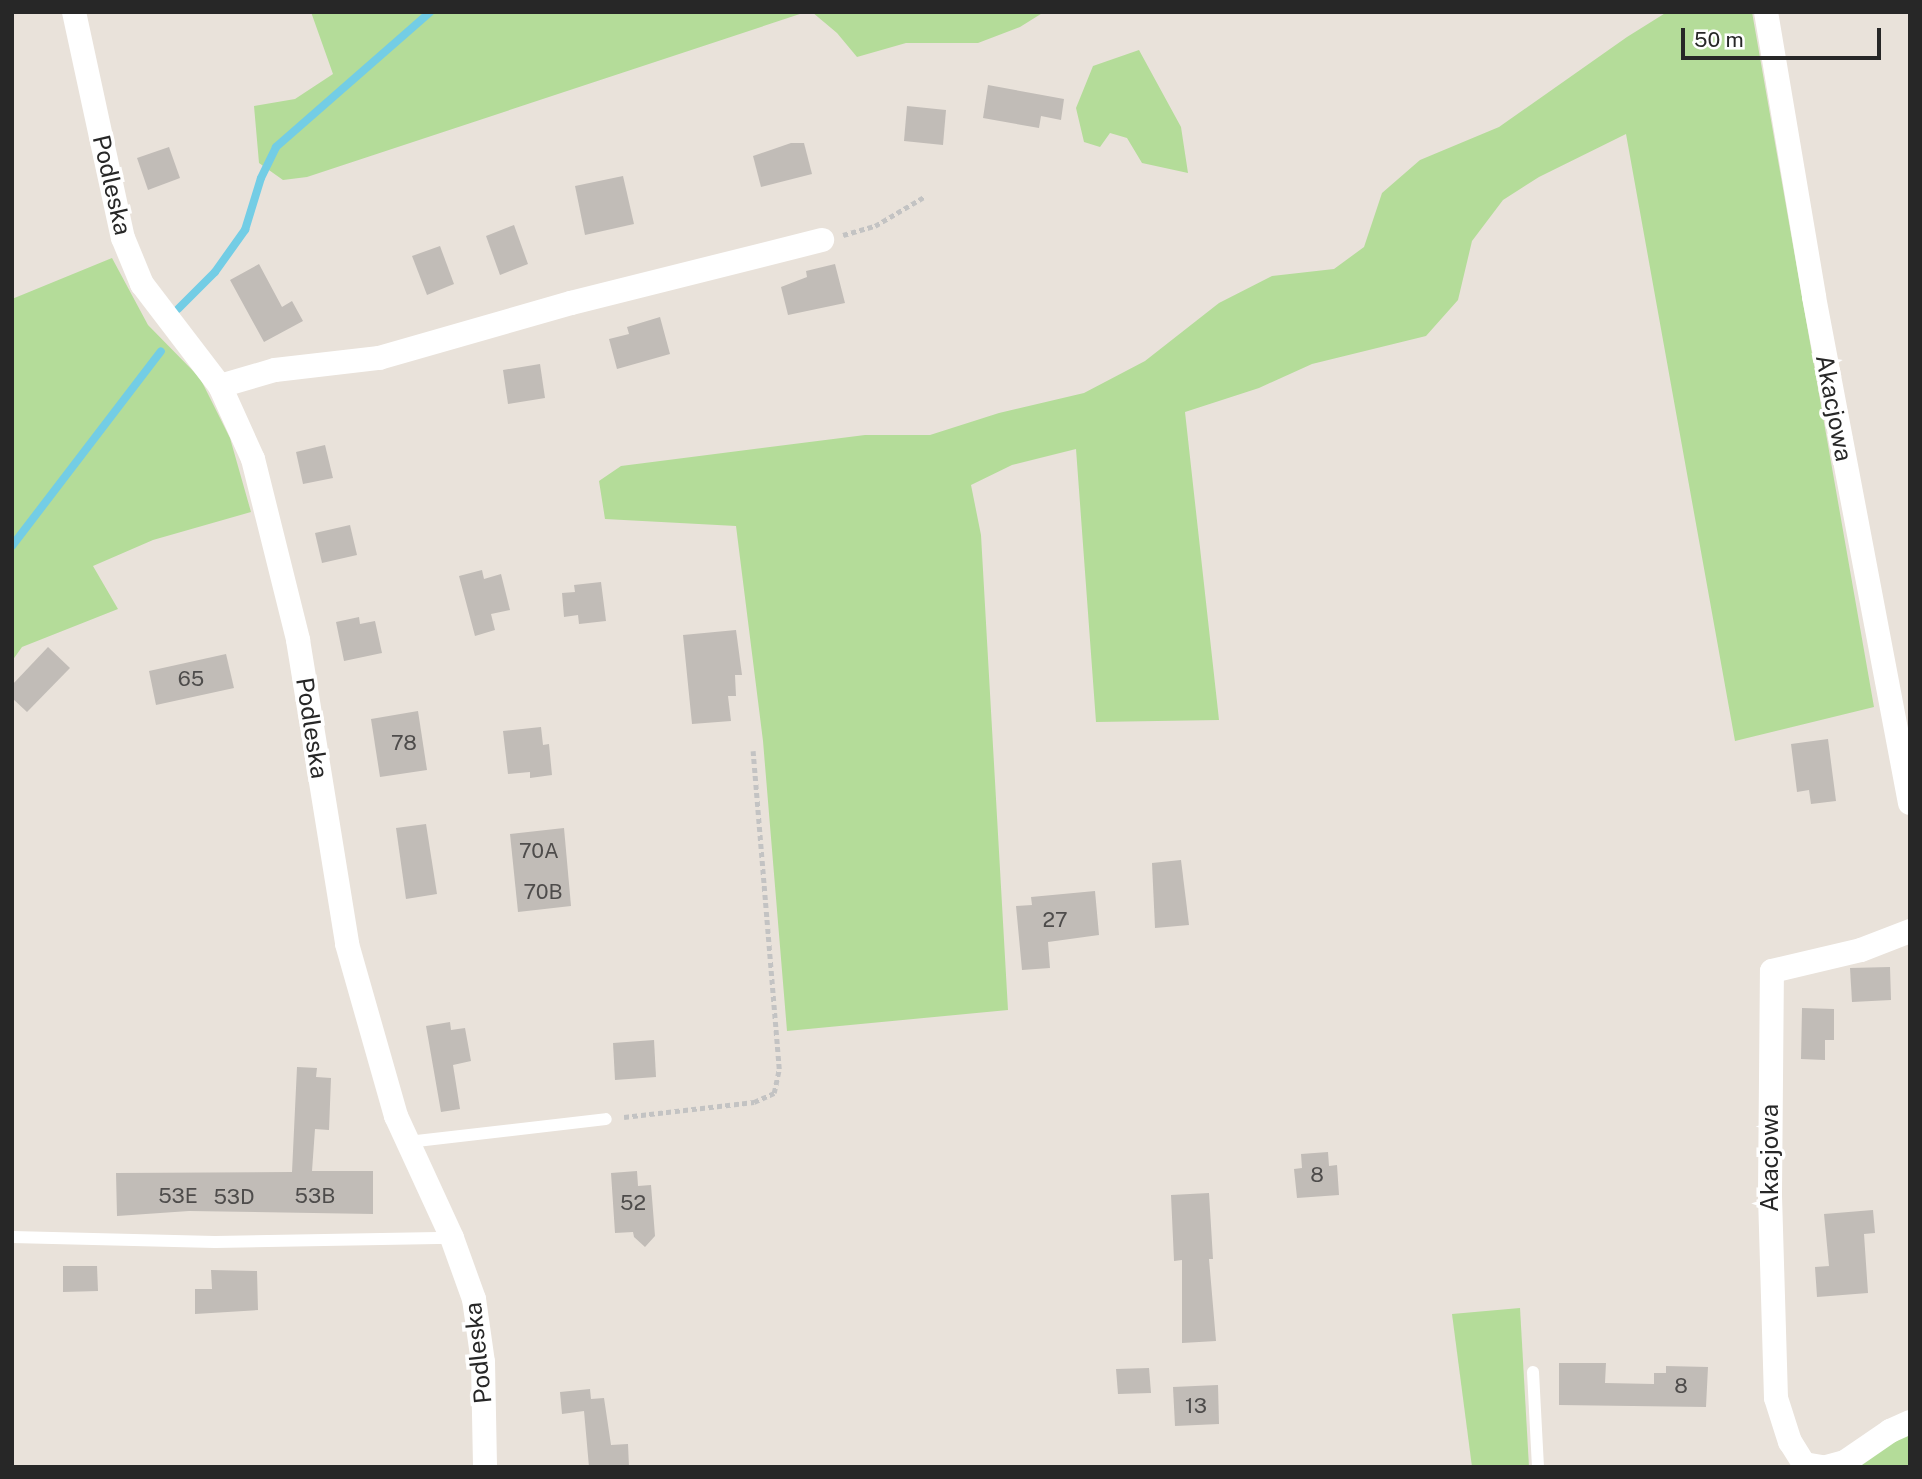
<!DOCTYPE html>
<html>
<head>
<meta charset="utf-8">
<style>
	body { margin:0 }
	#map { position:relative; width:1922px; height:1479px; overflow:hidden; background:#e9e2da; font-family:"Public Sans",sans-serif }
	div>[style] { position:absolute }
	.green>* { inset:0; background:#b4dc99 }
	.stream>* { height:8px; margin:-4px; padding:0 4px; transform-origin:4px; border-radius:4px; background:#73cde5 }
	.building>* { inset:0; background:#c1bcb7 }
	.path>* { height:4.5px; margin-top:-2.25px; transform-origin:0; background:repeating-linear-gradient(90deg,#c3c3c3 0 5px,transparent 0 8.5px) }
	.lane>* { height:12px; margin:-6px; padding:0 6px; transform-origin:6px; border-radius:6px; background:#fff }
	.street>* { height:24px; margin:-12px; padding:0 12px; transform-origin:12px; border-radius:12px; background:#fff }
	span { translate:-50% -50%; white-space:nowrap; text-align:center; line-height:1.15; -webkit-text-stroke:7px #fff; paint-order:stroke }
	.number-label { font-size:21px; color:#4e4c4b }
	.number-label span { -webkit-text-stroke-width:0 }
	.street-label { font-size:24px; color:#272727 }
	.frame { position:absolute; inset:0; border:14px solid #272727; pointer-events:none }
	.scale { position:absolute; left:1681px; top:28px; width:200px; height:32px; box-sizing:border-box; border:4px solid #272727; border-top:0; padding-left:9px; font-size:21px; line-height:24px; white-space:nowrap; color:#272727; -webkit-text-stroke:5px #fff; paint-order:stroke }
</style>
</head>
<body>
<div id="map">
	<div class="green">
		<div style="clip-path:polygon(311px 12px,806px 12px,307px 177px,283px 180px,259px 163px,254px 106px,295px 99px,333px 74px)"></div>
		<div style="clip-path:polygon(812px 12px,1044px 12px,1020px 27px,978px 43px,906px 43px,857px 57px,837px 33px)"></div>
		<div style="clip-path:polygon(1667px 12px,1752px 12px,1874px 707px,1735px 741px,1626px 134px,1539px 177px,1503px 200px,1472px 241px,1458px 300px,1426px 336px,1312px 364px,1259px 388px,1185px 412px,1219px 720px,1096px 722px,1076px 449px,1012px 465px,971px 485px,981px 535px,1008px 1010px,787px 1031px,763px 741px,736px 526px,605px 519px,599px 481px,621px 466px,865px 435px,930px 435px,999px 413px,1084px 393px,1145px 361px,1219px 303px,1272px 276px,1334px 269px,1364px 247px,1382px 193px,1420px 160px,1499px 127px,1627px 37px)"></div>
		<div style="clip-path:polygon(1139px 50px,1181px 127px,1188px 173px,1142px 163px,1127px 138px,1110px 133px,1100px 147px,1084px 142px,1076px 108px,1093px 66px)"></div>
		<div style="clip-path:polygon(112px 258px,148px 325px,200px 378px,230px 438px,251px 512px,153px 540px,93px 566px,118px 609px,22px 647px,12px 661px,12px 299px)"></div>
		<div style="clip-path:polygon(1520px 1308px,1529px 1467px,1472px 1467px,1452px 1314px)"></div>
		<div style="clip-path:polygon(1910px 1433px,1910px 1467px,1851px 1467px)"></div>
	</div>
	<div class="stream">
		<div style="left:178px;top:309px;width:52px;rotate:-45deg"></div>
		<div style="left:215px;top:272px;width:52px;rotate:-54.5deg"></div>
		<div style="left:245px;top:230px;width:54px;rotate:-72.9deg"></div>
		<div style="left:261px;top:178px;width:34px;rotate:-64deg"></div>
		<div style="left:276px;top:147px;width:205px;rotate:-41.2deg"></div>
		<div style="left:12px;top:546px;width:245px;rotate:-52.6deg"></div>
	</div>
	<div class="building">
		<div style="clip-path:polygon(988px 85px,1064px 99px,1061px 120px,1041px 116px,1039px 128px,983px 118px)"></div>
		<div style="clip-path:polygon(907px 106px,946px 110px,943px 145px,904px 141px)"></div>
		<div style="clip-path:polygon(791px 143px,804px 143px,812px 174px,761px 187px,753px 156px)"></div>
		<div style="clip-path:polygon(169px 147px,180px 178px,148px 190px,137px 158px)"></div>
		<div style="clip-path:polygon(623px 176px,634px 224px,585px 235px,575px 186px)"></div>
		<div style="clip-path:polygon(514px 225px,528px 264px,500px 275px,486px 236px)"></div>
		<div style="clip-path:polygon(440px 246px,454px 284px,427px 295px,412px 256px)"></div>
		<div style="clip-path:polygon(259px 264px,282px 307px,292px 301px,303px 321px,264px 342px,230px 280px)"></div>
		<div style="clip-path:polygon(835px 264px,845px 303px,788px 315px,781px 287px,807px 277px,806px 271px)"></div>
		<div style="clip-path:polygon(660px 317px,670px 354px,617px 369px,609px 339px,629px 334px,627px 327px)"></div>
		<div style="clip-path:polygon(540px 364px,545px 398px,508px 404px,503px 370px)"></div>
		<div style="clip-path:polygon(325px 445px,333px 478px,303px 484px,296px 452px)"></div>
		<div style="clip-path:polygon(350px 525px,357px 555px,322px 563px,315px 533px)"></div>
		<div style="clip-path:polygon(482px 570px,484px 579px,501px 574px,510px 610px,491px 614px,495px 630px,475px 636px,459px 576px)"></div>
		<div style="clip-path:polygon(601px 582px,606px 621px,579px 624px,578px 615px,564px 617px,562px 593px,575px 592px,574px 585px)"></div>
		<div style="clip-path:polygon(359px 617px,360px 624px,375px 621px,382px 653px,344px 661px,336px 622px)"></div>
		<div style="clip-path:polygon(736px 630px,742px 675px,735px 675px,736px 696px,728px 696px,731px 721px,692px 724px,683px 635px)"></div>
		<div style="clip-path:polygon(48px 647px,70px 668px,27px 712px,12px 698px,12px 685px)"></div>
		<div style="clip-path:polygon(226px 654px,234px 688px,156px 705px,149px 671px)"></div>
		<div style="clip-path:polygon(418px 711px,427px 770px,380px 777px,371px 719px)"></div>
		<div style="clip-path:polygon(541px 727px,543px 745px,549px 744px,552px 775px,530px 778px,530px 772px,508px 774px,503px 731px)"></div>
		<div style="clip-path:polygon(1828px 739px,1836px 801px,1811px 804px,1809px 790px,1797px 792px,1791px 744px)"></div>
		<div style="clip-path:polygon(426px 824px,437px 894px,406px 899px,396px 828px)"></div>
		<div style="clip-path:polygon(564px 828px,571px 906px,518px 912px,510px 834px)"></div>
		<div style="clip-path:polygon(1181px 860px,1189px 925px,1155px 928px,1152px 863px)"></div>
		<div style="clip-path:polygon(1095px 891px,1099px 935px,1048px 942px,1050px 968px,1022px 970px,1016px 906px,1032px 905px,1031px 897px)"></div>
		<div style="clip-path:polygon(1890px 967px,1891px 1000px,1852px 1002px,1850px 968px)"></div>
		<div style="clip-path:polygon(1802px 1008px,1834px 1009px,1834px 1040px,1825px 1040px,1825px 1060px,1801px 1059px)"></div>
		<div style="clip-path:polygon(450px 1022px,451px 1030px,465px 1028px,471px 1061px,453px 1065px,460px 1109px,441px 1112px,426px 1026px)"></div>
		<div style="clip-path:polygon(654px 1040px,656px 1077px,615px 1080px,613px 1043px)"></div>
		<div style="clip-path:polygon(297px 1067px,317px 1068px,316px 1077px,331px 1078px,329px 1130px,315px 1129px,312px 1171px,373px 1171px,373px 1214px,189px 1211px,117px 1216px,116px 1173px,292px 1172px)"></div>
		<div style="clip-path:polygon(1328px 1152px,1329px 1166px,1337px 1165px,1339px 1195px,1297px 1198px,1294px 1169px,1302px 1168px,1301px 1154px)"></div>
		<div style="clip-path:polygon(637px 1171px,638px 1186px,651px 1185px,655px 1236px,645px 1247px,634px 1237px,633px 1232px,615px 1233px,611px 1173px)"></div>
		<div style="clip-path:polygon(1209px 1193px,1213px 1259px,1209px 1259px,1216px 1341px,1182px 1343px,1182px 1260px,1174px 1261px,1171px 1195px)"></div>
		<div style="clip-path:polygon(1873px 1210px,1875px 1233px,1864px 1234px,1868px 1293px,1817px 1297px,1815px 1267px,1829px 1266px,1824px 1214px)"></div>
		<div style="clip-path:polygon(63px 1266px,97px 1266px,98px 1291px,63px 1292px)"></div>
		<div style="clip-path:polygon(211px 1270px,257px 1271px,258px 1310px,195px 1314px,195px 1289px,212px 1289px)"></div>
		<div style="clip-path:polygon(1559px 1363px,1606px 1363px,1605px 1383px,1654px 1384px,1654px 1373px,1666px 1373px,1666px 1366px,1708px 1367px,1706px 1407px,1559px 1405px)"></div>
		<div style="clip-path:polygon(1149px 1368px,1151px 1393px,1118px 1394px,1116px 1369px)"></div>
		<div style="clip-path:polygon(1218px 1385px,1219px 1424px,1175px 1426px,1173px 1387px)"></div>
		<div style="clip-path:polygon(590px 1389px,591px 1399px,604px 1398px,611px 1445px,628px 1444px,629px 1467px,589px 1467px,584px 1411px,562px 1414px,560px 1392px)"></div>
	</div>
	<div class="path">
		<div style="left:843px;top:235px;width:33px;rotate:-16deg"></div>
		<div style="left:875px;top:226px;width:57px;rotate:-30.6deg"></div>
		<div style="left:624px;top:1117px;width:131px;rotate:-6.6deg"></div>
		<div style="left:754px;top:1102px;width:22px;rotate:-24deg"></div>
		<div style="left:774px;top:1093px;width:25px;rotate:-78deg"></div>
		<div style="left:779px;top:1069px;width:319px;rotate:-94.7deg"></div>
	</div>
	<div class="lane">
		<div style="left:408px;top:1142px;width:199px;rotate:-6.6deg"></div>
		<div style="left:12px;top:1237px;width:203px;rotate:1.4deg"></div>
		<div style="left:215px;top:1242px;width:237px;rotate:-1deg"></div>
		<div style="left:1533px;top:1372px;width:95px;rotate:87deg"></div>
	</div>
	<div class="street">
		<div style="left:74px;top:12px;width:231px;rotate:77.8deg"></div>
		<div style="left:123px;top:238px;width:50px;rotate:67.6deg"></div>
		<div style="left:142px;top:284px;width:128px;rotate:52.6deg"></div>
		<div style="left:220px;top:386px;width:80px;rotate:65.7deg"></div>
		<div style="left:253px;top:459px;width:187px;rotate:76deg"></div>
		<div style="left:298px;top:640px;width:308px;rotate:80.8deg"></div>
		<div style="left:347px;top:944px;width:179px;rotate:74.1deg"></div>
		<div style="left:396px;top:1116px;width:134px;rotate:65.3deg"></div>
		<div style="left:452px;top:1238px;width:65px;rotate:70.2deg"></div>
		<div style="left:474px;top:1299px;width:64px;rotate:81.9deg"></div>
		<div style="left:483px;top:1362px;width:105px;rotate:88.9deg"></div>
		<div style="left:1766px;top:12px;width:289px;rotate:80.4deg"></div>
		<div style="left:1814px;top:297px;width:515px;rotate:79.26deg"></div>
		<div style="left:220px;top:386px;width:57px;rotate:-16.2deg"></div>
		<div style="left:275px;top:370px;width:105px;rotate:-6.6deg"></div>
		<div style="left:379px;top:358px;width:200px;rotate:-16deg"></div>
		<div style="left:571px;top:303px;width:259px;rotate:-14.1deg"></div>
		<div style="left:1822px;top:1467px;width:18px;rotate:-171deg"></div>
		<div style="left:1804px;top:1464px;width:26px;rotate:-122deg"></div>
		<div style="left:1790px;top:1442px;width:46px;rotate:-107.7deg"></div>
		<div style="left:1776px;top:1398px;width:205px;rotate:-91.7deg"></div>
		<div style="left:1770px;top:1193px;width:222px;rotate:-89.5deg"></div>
		<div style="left:1772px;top:971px;width:91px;rotate:-13.3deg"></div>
		<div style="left:1861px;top:950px;width:53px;rotate:-21.2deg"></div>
		<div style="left:1826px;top:1467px;width:20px;rotate:-15deg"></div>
		<div style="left:1845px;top:1462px;width:55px;rotate:-34.6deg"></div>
		<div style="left:1890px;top:1431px;width:22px;rotate:-24deg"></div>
	</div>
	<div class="number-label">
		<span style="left:191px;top:679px">65</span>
		<span style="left:404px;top:743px">78</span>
		<span style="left:539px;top:851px">70A</span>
		<span style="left:543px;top:892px">70B</span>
		<span style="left:1055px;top:920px">27</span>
		<span style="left:1317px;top:1175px">8</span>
		<span style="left:178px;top:1196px">53E</span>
		<span style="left:315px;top:1196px">53B</span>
		<span style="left:234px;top:1197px">53D</span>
		<span style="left:633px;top:1203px">52</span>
		<span style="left:1681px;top:1386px">8</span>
		<span style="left:1196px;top:1406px">13</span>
	</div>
	<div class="street-label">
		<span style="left:112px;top:185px;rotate:77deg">Podleska</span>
		<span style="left:1834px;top:408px;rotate:79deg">Akacjowa</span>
		<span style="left:312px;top:728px;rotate:81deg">Podleska</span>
		<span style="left:1770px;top:1158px;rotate:-90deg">Akacjowa</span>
		<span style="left:478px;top:1353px;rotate:-96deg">Podleska</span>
	</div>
	<div class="frame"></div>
	<div class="scale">50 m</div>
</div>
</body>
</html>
